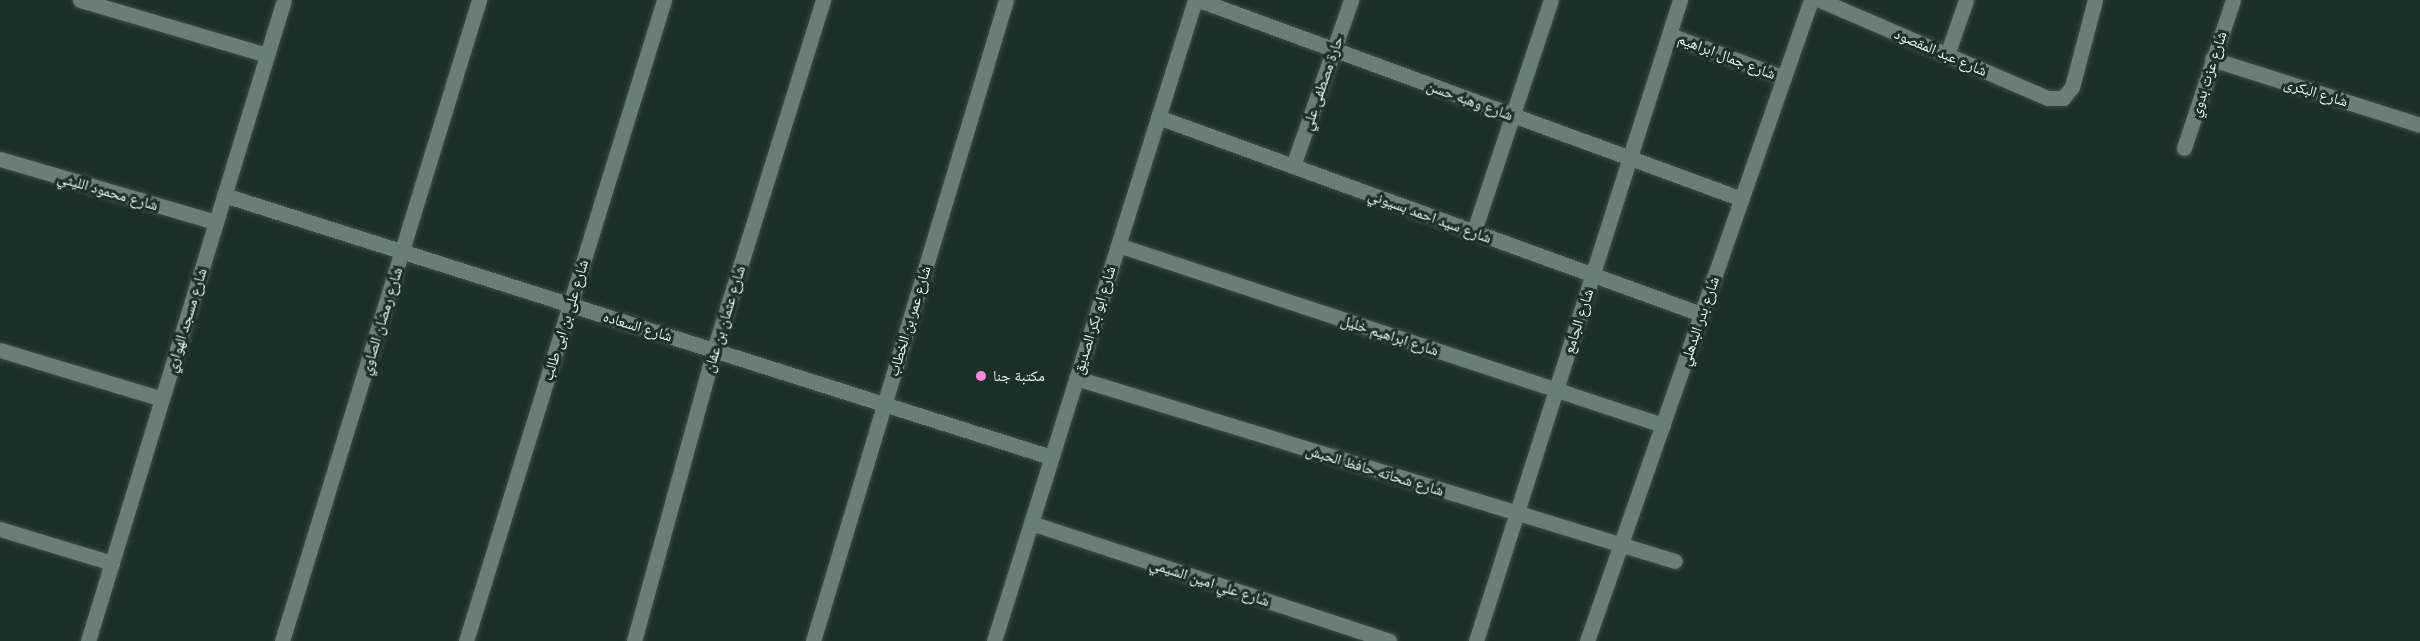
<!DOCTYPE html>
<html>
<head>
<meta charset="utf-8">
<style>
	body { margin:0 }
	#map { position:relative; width:2420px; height:641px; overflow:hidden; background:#1d2f29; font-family:Lato,"Noto Naskh Arabic",sans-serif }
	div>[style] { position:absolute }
	.roads { filter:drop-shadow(0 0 2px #3d4d48) drop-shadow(0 0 2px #3d4d48) }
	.street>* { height:15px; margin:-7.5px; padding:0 7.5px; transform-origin:7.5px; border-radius:7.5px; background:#6a7e77 }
	.dots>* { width:16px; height:16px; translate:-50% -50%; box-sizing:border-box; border:3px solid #1d2f29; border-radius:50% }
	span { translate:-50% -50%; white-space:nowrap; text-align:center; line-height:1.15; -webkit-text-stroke:6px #1d2f29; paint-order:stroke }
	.street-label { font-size:15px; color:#ecf7f4 }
	.poi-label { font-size:15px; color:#ecf7f4 }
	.left { translate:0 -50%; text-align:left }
</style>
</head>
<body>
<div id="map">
	<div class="roads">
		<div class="street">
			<div style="left:80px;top:0;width:195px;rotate:16.4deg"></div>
			<div style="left:1199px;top:0;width:578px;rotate:20.13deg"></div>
			<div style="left:1820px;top:0;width:248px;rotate:23.3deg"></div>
			<div style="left:2048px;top:98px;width:15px"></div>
			<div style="left:2063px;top:98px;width:14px;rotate:-51deg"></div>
			<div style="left:2072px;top:87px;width:90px;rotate:-75.2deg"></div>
			<div style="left:1670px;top:35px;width:122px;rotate:20.7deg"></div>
			<div style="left:1947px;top:55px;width:58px;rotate:-70.9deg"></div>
			<div style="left:2212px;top:59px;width:218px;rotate:17.6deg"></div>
			<div style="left:1158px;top:117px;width:578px;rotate:19.94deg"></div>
			<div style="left:2184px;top:148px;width:156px;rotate:-71.7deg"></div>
			<div style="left:0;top:159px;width:225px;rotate:16.3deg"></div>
			<div style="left:1293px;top:166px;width:176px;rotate:-70.7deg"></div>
			<div style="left:224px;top:195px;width:868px;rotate:17.58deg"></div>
			<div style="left:1474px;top:231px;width:243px;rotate:-71.6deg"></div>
			<div style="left:1118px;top:245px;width:574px;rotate:18.28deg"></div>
			<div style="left:0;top:350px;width:169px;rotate:16.8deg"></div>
			<div style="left:1076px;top:378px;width:626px;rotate:16.99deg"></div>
			<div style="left:1031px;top:523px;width:377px;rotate:18.2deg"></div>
			<div style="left:0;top:529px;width:117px;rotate:16.9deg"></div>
			<div style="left:88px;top:641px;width:670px;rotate:-73deg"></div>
			<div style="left:282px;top:641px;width:671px;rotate:-72.92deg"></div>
			<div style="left:466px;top:641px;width:671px;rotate:-72.83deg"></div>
			<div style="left:634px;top:641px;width:302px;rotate:-74.6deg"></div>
			<div style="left:714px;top:350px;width:367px;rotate:-72.7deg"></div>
			<div style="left:813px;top:641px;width:669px;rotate:-73.24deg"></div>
			<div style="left:994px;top:641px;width:672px;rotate:-72.59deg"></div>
			<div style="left:1476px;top:641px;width:673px;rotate:-72.35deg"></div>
			<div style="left:1587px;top:641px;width:679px;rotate:-70.74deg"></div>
		</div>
	</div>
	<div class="dots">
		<div style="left:981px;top:376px;background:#ff85df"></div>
	</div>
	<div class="street-label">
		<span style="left:1941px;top:52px;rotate:23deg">شارع عبد المقصود</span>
		<span style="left:1727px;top:56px;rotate:21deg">شارع جمال ابراهيم</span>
		<span style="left:2208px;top:74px;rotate:-72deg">شارع عزت بدوي</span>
		<span style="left:1322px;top:83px;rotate:-71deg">حارة مصطفى علي</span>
		<span style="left:2316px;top:92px;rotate:17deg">شارع البكرى</span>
		<span style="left:1470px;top:100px;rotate:20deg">شارع وهبه حسن</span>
		<span style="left:108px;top:191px;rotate:16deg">شارع محمود الليثي</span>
		<span style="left:1430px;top:216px;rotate:20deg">شارع سيد احمد بسيوني</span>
		<span style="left:724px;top:319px;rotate:-73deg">شارع عثمان بن عفان</span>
		<span style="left:186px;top:320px;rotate:-73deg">شارع مسجد الهواري</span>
		<span style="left:565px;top:320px;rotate:-73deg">شارع على بن ابى طالب</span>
		<span style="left:1094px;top:320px;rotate:-73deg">شارع ابو بكر الصديق</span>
		<span style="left:381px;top:321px;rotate:-73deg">شارع رمضان الصاوي</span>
		<span style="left:909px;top:321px;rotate:-73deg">شارع عمر بن الخطاب</span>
		<span style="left:1578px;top:321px;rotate:-72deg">شارع الجامع</span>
		<span style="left:1699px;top:321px;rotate:-71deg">شارع بدر البدهلي</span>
		<span style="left:638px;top:326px;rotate:17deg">شارع السعاده</span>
		<span style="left:1390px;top:335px;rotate:18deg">شارع ابراهيم خليل</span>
		<span style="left:1375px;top:470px;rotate:17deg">شارع شحاته حافظ الحبش</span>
		<span style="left:1210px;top:582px;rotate:18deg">شارع علي امين الشيمي</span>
	</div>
	<div class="poi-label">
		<span class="left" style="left:993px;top:376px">مكتبة جنا</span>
	</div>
</div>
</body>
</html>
